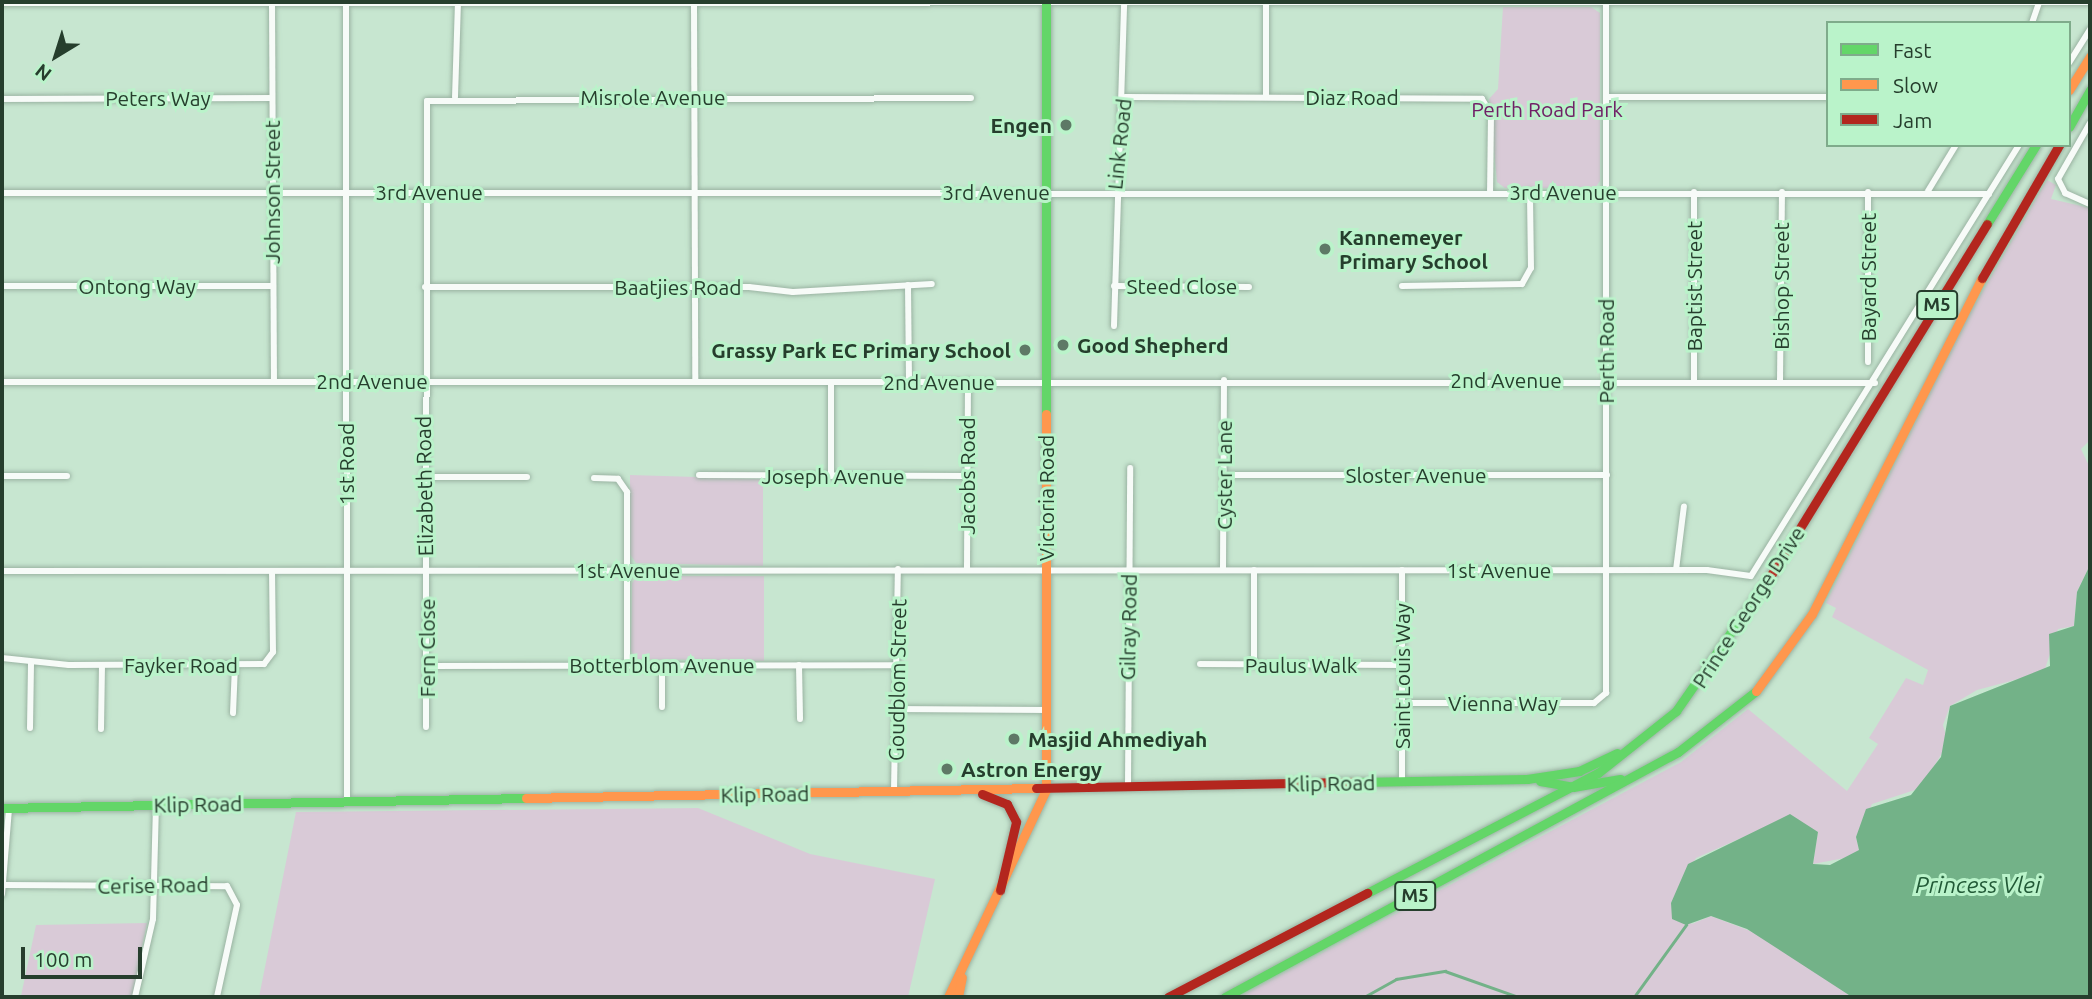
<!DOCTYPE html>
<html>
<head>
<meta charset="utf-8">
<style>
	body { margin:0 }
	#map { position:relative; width:2092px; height:999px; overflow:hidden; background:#c7e6d0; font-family:Ubuntu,sans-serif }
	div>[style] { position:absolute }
	.green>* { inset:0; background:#d9cad7 }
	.water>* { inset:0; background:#73b288 }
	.stream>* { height:2.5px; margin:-1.25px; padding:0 1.25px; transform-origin:1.25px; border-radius:1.25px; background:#73b288 }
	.roads { filter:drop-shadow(0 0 2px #9ab3a2) drop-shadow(0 0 2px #9ab3a2) }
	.street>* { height:6px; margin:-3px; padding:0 3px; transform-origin:3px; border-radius:3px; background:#f7fbf8 }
	.fast>* { height:9px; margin:-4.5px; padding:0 4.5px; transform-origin:4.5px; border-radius:4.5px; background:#63d668 }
	.slow>* { height:9px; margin:-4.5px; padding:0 4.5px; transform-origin:4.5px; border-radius:4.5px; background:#ff974d }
	.jam>* { height:9px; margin:-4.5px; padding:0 4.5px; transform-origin:4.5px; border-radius:4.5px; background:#b3261e }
	.dots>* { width:19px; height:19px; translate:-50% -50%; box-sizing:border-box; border:4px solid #baf3ca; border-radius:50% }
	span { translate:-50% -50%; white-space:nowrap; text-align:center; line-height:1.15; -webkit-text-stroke:6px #baf3ca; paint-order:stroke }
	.shield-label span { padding:2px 5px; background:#baf3ca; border:2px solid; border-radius:5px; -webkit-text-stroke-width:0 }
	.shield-label { font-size:19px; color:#263e2d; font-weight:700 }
	.street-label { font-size:21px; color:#263e2d }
	.park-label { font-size:21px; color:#702166 }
	.poi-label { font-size:21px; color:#263e2d; font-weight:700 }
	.right { translate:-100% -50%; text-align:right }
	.left { translate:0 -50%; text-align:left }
	.water-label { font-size:23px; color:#225a37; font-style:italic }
	.frame { position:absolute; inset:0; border:4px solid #263e2d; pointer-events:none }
	.legend { position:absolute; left:1826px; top:21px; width:245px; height:126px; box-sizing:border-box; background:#baf3ca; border:2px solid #7fab8b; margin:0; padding:9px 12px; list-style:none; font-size:21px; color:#263e2d }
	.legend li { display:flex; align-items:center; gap:14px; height:35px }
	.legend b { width:35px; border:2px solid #7fab8b }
	.north { position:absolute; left:21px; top:21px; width:70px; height:70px; -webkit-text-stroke:5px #baf3ca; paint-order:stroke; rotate:218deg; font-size:19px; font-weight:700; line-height:28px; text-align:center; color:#263e2d }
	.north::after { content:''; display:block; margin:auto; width:24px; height:32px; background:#263e2d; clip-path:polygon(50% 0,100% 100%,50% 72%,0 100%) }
	.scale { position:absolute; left:21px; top:947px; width:121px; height:32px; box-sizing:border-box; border:4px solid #263e2d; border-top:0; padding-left:9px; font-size:21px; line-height:24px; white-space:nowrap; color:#263e2d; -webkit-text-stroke:5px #baf3ca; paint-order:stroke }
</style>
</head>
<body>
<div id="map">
	<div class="green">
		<div style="clip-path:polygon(1503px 7px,1591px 7px,1600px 13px,1600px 181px,1595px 188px,1505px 188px,1497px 182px,1489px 99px,1498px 89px)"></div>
		<div style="clip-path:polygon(2047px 180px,2056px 185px,2051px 199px,2090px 208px,2090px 440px,2081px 449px,2090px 468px,2090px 565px,2077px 592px,2074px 626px,2058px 629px,2044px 672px,1977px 690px,1950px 706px,1943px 725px,1948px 743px,1921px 788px,1872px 804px,1856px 837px,1859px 850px,1850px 857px,1813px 864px,1818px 832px,1775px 823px,1696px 858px,1671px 903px,1692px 924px,1711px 916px,1766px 937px,1852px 997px,1239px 997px,1681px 762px,1748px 709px,1847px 791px,1878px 744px,1869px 738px,1906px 678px,1923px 685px,1928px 670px,1832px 617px,1836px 608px,1826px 603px,1965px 322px)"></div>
		<div style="clip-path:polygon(630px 475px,763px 479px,763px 566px,636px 563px,630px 554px)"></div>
		<div style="clip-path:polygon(638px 576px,764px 576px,764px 661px,637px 659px,631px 651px,632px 583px)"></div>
		<div style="clip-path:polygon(698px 808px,810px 854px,935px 879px,908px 997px,259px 997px,296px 812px)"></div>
		<div style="clip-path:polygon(147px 923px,132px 997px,21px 996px,36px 925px)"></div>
	</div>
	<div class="water">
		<div style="clip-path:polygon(2090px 565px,2090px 997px,1852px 997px,1747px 929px,1711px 916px,1686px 925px,1672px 919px,1671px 903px,1688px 864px,1790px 814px,1818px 832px,1813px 864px,1830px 865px,1859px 850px,1856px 837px,1866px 809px,1911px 795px,1941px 757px,1950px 706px,2050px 666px,2049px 634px,2074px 626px,2077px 592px)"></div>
	</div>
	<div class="stream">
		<div style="left:1364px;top:997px;width:37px;rotate:-29deg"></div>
		<div style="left:1396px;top:979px;width:50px;rotate:-9.3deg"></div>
		<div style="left:1445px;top:971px;width:78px;rotate:19.4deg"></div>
		<div style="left:1634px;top:997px;width:89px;rotate:-54.2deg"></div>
	</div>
	<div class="roads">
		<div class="street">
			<div style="left:272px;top:2px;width:380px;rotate:89.7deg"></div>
			<div style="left:346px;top:2px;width:799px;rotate:89.93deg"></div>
			<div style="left:2px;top:3px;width:2087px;rotate:-0.03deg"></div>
			<div style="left:1266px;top:3px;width:94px;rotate:90deg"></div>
			<div style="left:694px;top:4px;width:377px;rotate:89.8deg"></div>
			<div style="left:2032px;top:23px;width:21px;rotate:-71deg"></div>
			<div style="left:2069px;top:63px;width:40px;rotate:-58deg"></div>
			<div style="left:455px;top:97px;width:94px;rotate:-88.2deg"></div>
			<div style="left:1125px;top:97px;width:357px;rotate:0.3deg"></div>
			<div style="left:1482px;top:99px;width:17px;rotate:59deg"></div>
			<div style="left:1491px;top:114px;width:78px;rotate:90.7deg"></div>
			<div style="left:1606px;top:97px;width:222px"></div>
			<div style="left:2px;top:99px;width:270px;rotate:-0.2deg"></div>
			<div style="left:2090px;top:123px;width:64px;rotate:119.7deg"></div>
			<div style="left:2058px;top:179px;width:16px;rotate:63deg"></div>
			<div style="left:2065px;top:193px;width:27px;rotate:24deg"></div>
			<div style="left:1928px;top:191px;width:54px;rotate:-58.7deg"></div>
			<div style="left:1694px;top:192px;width:189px;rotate:90deg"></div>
			<div style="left:1868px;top:192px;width:170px;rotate:90deg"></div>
			<div style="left:2px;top:193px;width:1987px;rotate:0.03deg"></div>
			<div style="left:908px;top:285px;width:96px;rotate:89.4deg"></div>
			<div style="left:2px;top:286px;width:270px"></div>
			<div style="left:1114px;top:286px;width:135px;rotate:0.4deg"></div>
			<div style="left:1402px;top:286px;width:120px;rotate:-1deg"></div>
			<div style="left:1522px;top:284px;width:18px;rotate:-61deg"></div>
			<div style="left:1531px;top:268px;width:76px;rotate:-90.8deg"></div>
			<div style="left:425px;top:287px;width:324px"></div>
			<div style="left:749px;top:287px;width:44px;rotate:6.5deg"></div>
			<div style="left:793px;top:292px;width:139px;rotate:-3.3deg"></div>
			<div style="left:1114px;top:326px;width:324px;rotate:-88.2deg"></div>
			<div style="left:1780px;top:381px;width:189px;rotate:-89.4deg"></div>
			<div style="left:2px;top:382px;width:1873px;rotate:0.03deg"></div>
			<div style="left:831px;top:382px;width:94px;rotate:90deg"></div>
			<div style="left:699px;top:475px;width:267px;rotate:0.2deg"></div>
			<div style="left:1225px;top:475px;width:382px"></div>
			<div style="left:2px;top:476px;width:65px"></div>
			<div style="left:423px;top:477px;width:104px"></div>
			<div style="left:594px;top:478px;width:24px;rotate:2deg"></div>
			<div style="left:618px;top:479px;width:16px;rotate:55deg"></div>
			<div style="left:627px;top:492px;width:173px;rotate:90deg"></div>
			<div style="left:1223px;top:569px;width:189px;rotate:-89.7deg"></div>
			<div style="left:967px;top:570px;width:189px;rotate:-89.7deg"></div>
			<div style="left:1254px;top:570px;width:95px;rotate:90deg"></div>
			<div style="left:1402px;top:570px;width:211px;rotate:90deg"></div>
			<div style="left:1676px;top:570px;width:64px;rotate:-82.9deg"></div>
			<div style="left:2px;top:571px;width:1705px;rotate:-0.03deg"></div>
			<div style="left:1707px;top:570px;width:44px;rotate:7.8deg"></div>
			<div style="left:1751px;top:576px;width:508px;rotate:-58.13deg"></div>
			<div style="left:2px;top:658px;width:67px;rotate:6deg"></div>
			<div style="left:69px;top:665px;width:195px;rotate:-0.3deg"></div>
			<div style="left:264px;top:664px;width:15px;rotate:-53deg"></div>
			<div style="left:273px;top:652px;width:81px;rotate:-90.7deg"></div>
			<div style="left:1200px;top:664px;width:202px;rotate:0.3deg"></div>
			<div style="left:799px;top:665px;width:54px;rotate:88.9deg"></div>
			<div style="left:428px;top:666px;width:468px;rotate:-0.1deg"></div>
			<div style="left:662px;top:666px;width:41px;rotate:90deg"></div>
			<div style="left:1403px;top:703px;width:191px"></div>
			<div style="left:1594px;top:703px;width:16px;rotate:-40deg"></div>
			<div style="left:1606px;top:693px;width:691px;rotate:-90deg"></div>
			<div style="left:896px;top:709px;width:150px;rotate:0.4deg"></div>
			<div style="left:233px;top:713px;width:48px;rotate:-87.6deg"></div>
			<div style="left:426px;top:727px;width:626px;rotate:-89.91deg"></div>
			<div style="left:427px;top:101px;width:544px;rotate:-0.32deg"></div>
			<div style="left:30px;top:728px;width:66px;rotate:-89.1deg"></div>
			<div style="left:101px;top:729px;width:64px;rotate:-89.1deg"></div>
			<div style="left:1128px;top:786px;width:318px;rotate:-89.6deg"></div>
			<div style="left:894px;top:791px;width:222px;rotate:-89deg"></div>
			<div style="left:4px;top:885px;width:223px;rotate:0.3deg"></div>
			<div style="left:227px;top:886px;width:21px;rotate:62deg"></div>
			<div style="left:237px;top:905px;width:94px;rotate:102.3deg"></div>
			<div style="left:2px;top:894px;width:86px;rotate:-85.3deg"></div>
			<div style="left:135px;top:997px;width:80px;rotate:-77deg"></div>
			<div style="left:153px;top:919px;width:114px;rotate:-88.5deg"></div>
		</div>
		<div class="fast">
			<div style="left:1046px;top:2px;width:412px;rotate:90deg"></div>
			<div style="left:2069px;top:127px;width:43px;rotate:-60.4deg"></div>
			<div style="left:1987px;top:224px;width:93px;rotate:-58.2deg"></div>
			<div style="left:1540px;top:781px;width:34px;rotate:10deg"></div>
			<div style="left:1358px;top:782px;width:169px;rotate:-1deg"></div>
			<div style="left:1527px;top:779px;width:53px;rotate:-8.7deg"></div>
			<div style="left:1579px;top:771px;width:42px;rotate:-25.3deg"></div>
			<div style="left:1573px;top:787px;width:48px;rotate:-9.7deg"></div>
			<div style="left:2px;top:808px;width:524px;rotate:-1.09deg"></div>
			<div style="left:1367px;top:893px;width:260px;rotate:-27.5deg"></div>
			<div style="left:1598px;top:773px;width:100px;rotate:-38.5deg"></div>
			<div style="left:1676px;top:711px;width:166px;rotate:-55.1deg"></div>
			<div style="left:1225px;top:997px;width:515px;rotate:-28.41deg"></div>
			<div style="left:1678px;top:752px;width:99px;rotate:-38deg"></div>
		</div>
		<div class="slow">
			<div style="left:2069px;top:90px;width:40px;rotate:-58deg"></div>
			<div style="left:1756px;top:691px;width:95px;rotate:-54deg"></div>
			<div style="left:1812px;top:614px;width:377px;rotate:-63.2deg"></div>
			<div style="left:526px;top:798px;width:510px;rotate:-1.12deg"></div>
			<div style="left:948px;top:997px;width:229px;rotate:-64.7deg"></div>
			<div style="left:1046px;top:790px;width:376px;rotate:-90deg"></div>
			<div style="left:958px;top:997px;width:20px;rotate:-79deg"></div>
		</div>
		<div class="jam">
			<div style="left:1982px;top:278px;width:154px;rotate:-59.9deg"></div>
			<div style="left:1771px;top:575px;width:412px;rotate:-58.4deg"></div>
			<div style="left:1036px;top:788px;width:322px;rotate:-1.1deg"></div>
			<div style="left:982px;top:794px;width:27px;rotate:22deg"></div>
			<div style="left:1007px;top:804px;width:20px;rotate:63deg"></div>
			<div style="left:1016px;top:822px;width:70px;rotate:103.2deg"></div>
			<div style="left:1168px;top:997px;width:225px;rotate:-27.6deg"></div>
		</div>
	</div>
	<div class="dots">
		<div style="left:1066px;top:125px;background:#5e7966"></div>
		<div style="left:1325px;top:249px;background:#5e7966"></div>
		<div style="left:1063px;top:345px;background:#5e7966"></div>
		<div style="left:1025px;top:350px;background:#5e7966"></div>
		<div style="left:1014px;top:739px;background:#5e7966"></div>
		<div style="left:947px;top:769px;background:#5e7966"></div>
	</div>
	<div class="shield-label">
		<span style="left:1937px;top:305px">M5</span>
		<span style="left:1415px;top:896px">M5</span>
	</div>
	<div class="street-label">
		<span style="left:653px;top:97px">Misrole Avenue</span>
		<span style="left:1352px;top:97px">Diaz Road</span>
		<span style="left:158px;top:98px">Peters Way</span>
		<span style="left:1119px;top:144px;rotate:-84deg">Link Road</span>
		<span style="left:272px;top:192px;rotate:-90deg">Johnson Street</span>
		<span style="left:429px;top:192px">3rd Avenue</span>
		<span style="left:996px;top:192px">3rd Avenue</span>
		<span style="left:1563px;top:192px">3rd Avenue</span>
		<span style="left:1868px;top:277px;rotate:-90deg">Bayard Street</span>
		<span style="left:137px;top:286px">Ontong Way</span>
		<span style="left:1182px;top:286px">Steed Close</span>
		<span style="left:1694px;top:286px;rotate:-90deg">Baptist Street</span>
		<span style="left:1781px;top:286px;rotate:-90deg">Bishop Street</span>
		<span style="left:678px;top:287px">Baatjies Road</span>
		<span style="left:1606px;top:351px;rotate:-90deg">Perth Road</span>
		<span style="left:1506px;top:380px">2nd Avenue</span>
		<span style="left:372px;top:381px">2nd Avenue</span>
		<span style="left:939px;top:382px">2nd Avenue</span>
		<span style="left:346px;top:464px;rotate:-90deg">1st Road</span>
		<span style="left:1224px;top:475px;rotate:-90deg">Cyster Lane</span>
		<span style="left:1416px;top:475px">Sloster Avenue</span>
		<span style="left:833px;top:476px">Joseph Avenue</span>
		<span style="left:967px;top:476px;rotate:-90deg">Jacobs Road</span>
		<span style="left:424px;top:486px;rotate:-91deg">Elizabeth Road</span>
		<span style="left:1046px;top:498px;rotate:-90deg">Victoria Road</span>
		<span style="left:628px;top:570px">1st Avenue</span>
		<span style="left:1499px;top:570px">1st Avenue</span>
		<span style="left:1748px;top:607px;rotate:-57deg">Prince George Drive</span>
		<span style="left:1128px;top:627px;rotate:-89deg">Gilray Road</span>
		<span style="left:427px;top:648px;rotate:-90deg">Fern Close</span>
		<span style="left:181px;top:665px">Fayker Road</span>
		<span style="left:662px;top:665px">Botterblom Avenue</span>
		<span style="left:1301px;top:665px">Paulus Walk</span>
		<span style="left:1402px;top:676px;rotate:-90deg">Saint Louis Way</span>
		<span style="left:897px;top:680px;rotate:-89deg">Goudblom Street</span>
		<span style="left:1503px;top:703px">Vienna Way</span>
		<span style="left:1331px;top:783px;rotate:-1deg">Klip Road</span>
		<span style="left:765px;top:794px;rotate:-1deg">Klip Road</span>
		<span style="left:198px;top:804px;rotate:-1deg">Klip Road</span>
		<span style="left:153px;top:885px;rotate:-1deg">Cerise Road</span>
	</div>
	<div class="park-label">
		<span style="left:1547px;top:109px">Perth Road Park</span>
	</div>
	<div class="poi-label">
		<span class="right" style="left:1052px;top:125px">Engen</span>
		<span class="left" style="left:1339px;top:249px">Kannemeyer<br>Primary School</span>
		<span class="left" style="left:1077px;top:345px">Good Shepherd</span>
		<span class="right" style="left:1011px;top:350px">Grassy Park EC Primary School</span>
		<span class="left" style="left:1028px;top:739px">Masjid Ahmediyah</span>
		<span class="left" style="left:961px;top:769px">Astron Energy</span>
	</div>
	<div class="water-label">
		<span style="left:1978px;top:885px">Princess Vlei</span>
	</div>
	<div class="frame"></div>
	<ul class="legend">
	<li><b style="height:9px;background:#63d668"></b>Fast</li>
	<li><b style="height:9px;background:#ff974d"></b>Slow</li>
	<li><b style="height:9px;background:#b3261e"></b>Jam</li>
	</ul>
	<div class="north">N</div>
	<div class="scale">100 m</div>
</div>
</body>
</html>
